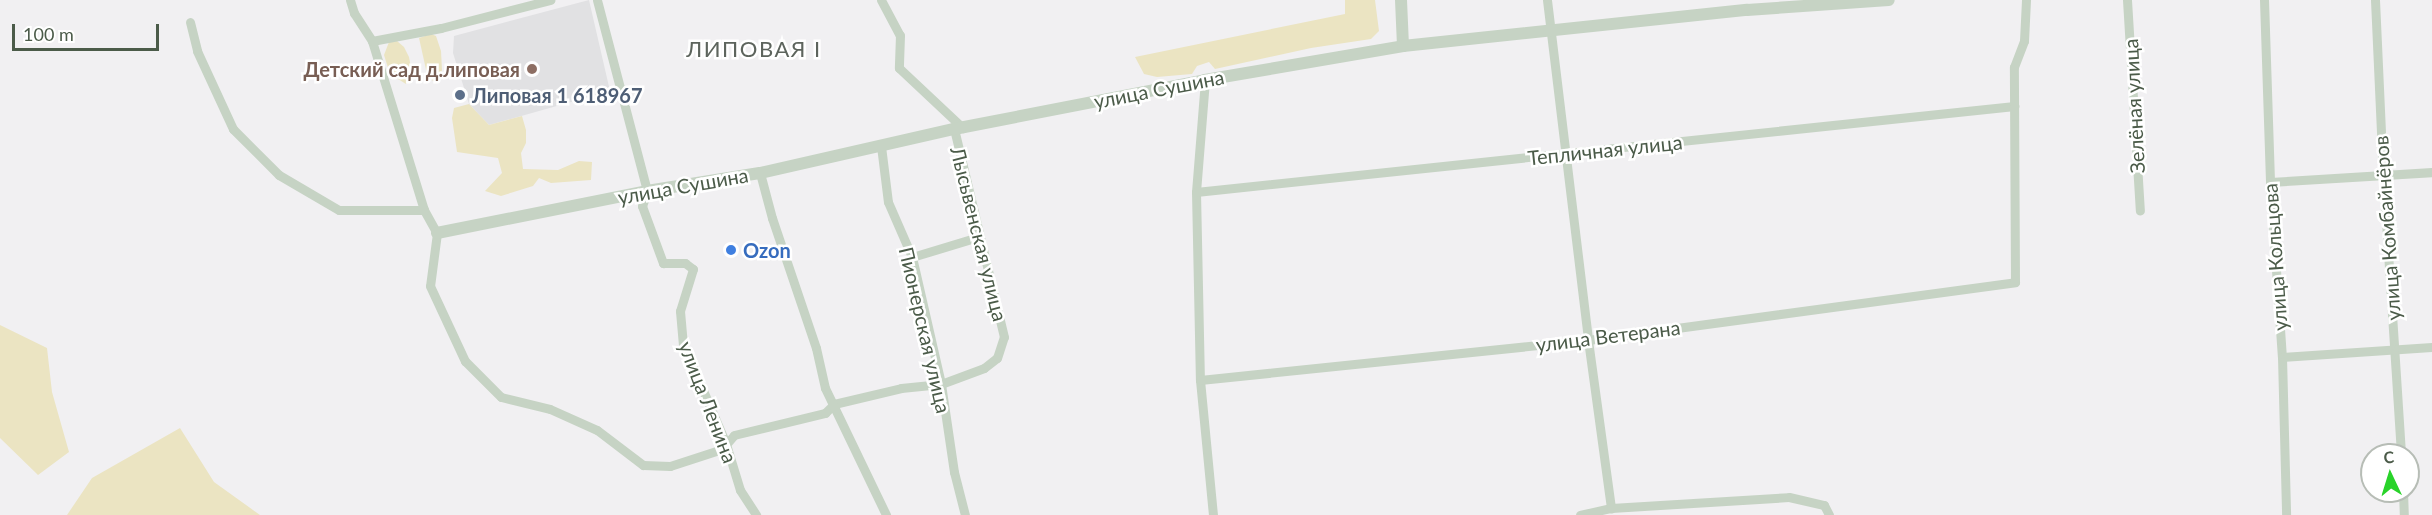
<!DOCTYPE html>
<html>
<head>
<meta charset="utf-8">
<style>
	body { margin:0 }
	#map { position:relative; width:2432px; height:515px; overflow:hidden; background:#f1f0f2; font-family:Lato,sans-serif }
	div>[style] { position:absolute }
	.education>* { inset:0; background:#e1e1e3 }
	.green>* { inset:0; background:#ebe4c2 }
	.minor>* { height:9px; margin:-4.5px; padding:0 4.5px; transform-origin:4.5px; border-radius:4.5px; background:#c6d3c4 }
	.tertiary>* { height:12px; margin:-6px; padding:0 6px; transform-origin:6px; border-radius:6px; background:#c6d3c4 }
	.dots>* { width:16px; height:16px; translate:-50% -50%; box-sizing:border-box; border:3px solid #fff; border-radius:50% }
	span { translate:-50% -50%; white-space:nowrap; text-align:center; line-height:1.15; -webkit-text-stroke:5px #fff; paint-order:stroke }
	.education-label { font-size:20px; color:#785e54; font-weight:700 }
	.right { translate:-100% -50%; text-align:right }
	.street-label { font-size:20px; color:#4b5b49 }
	.service-label { font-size:20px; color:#4e5e75; font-weight:700 }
	.left { translate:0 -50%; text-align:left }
	.shop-label { font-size:20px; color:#366cbe; font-weight:700 }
	.quarter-label { font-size:22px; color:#5d645d; letter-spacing:1.5px }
	.north { position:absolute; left:2360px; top:443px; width:60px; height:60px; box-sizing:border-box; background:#fff; border:2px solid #b7bdb6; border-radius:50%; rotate:356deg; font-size:16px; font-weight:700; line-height:24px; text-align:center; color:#4b5b49 }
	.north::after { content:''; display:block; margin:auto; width:21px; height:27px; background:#29d32a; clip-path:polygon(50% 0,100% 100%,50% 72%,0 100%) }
	.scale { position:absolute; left:12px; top:24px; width:147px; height:27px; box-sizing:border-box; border:3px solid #4b5b49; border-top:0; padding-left:8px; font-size:18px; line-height:21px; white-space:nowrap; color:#4b5b49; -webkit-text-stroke:4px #fff; paint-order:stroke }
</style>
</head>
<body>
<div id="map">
	<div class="education">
		<div style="clip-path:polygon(589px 0,610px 91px,489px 125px,469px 104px,453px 53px,454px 36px)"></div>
	</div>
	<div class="green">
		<div style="clip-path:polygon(1345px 0,1375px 0,1379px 31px,1371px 39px,1311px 48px,1215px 69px,1209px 62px,1197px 66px,1192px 74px,1157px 77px,1144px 74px,1135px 57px,1345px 14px)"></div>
		<div style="clip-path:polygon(431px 34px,436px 36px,441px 51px,442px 70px,440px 77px,433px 81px,427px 74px,419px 38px)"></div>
		<div style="clip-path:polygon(397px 41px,404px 47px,409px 57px,413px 78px,406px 84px,390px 74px,384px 55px,389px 42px)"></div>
		<div style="clip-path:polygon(469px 104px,489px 125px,522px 116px,526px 130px,526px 143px,521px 153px,523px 169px,558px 170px,579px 161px,592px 162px,591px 180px,551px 183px,539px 178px,533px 186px,501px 196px,485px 191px,502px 173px,498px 158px,457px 152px,452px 118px,454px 108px)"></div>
		<div style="clip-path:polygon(0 325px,47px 348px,52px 392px,69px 452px,38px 475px,0 438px)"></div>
		<div style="clip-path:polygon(180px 428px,214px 482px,260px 515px,67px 515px,92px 478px)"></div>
	</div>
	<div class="minor">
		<div style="left:350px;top:0;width:14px;rotate:73deg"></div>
		<div style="left:354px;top:13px;width:33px;rotate:57deg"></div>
		<div style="left:372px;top:41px;width:177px;rotate:72.9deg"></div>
		<div style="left:424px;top:210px;width:26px;rotate:61deg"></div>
		<div style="left:437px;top:233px;width:53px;rotate:97.5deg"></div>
		<div style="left:430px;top:286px;width:83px;rotate:65deg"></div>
		<div style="left:465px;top:361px;width:51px;rotate:45deg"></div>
		<div style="left:501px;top:397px;width:50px;rotate:13.8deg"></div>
		<div style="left:550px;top:409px;width:51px;rotate:24.1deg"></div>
		<div style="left:597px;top:430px;width:58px;rotate:37.3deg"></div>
		<div style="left:643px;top:465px;width:27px;rotate:2deg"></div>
		<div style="left:670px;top:466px;width:55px;rotate:-18.1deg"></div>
		<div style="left:722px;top:449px;width:18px;rotate:-49deg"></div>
		<div style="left:734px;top:435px;width:94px;rotate:-13.6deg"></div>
		<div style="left:825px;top:413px;width:13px;rotate:-45deg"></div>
		<div style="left:834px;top:404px;width:69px;rotate:-13.4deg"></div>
		<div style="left:901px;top:388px;width:40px;rotate:-5.7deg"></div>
		<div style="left:941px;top:384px;width:46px;rotate:-20.4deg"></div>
		<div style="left:984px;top:368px;width:16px;rotate:-38deg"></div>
		<div style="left:997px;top:358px;width:22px;rotate:-72deg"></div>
		<div style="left:1004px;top:337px;width:214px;rotate:-103.5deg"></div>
		<div style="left:597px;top:0;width:197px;rotate:75.3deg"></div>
		<div style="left:647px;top:191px;width:16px;rotate:108deg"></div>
		<div style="left:642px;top:206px;width:61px;rotate:69.8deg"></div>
		<div style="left:663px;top:263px;width:22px"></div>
		<div style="left:685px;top:263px;width:10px;rotate:37deg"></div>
		<div style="left:693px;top:269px;width:44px;rotate:107.2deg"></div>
		<div style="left:680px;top:311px;width:33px;rotate:85deg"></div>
		<div style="left:683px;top:344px;width:109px;rotate:66.7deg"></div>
		<div style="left:726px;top:444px;width:48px;rotate:73.1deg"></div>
		<div style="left:740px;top:490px;width:30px;rotate:57deg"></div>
		<div style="left:881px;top:0;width:40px;rotate:62deg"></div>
		<div style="left:900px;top:35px;width:33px;rotate:92deg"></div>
		<div style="left:899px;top:68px;width:88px;rotate:43.2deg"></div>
		<div style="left:1547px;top:0;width:342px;rotate:83.1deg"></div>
		<div style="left:1588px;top:340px;width:170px;rotate:82.2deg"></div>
		<div style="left:2127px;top:0;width:211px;rotate:86.5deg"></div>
		<div style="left:2264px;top:0;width:182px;rotate:88.1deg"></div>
		<div style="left:2270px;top:182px;width:175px;rotate:86.1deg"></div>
		<div style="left:2282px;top:357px;width:158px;rotate:88.5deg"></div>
		<div style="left:2375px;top:0;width:175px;rotate:87.4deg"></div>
		<div style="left:2383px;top:175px;width:281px;rotate:86.3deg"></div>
		<div style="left:190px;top:22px;width:30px;rotate:76deg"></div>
		<div style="left:197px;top:51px;width:86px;rotate:65.2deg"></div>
		<div style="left:233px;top:129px;width:65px;rotate:45deg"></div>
		<div style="left:279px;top:175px;width:69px;rotate:30.3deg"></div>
		<div style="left:339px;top:210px;width:85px"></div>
		<div style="left:372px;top:41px;width:70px;rotate:-10.7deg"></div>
		<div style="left:441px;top:28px;width:113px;rotate:-14.4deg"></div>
		<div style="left:1205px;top:80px;width:112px;rotate:94.6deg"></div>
		<div style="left:1196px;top:192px;width:188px;rotate:88.8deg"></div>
		<div style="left:1200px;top:380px;width:136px;rotate:84.5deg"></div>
		<div style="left:881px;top:146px;width:56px;rotate:82.9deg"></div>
		<div style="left:888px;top:202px;width:60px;rotate:66.4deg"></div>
		<div style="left:912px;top:257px;width:130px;rotate:77.1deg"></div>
		<div style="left:941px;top:384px;width:89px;rotate:81.6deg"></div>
		<div style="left:954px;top:472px;width:44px;rotate:75.7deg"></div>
		<div style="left:760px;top:173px;width:47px;rotate:75.1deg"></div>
		<div style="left:772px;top:218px;width:137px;rotate:71.3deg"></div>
		<div style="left:816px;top:348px;width:41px;rotate:77.3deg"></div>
		<div style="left:825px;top:388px;width:141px;rotate:64.3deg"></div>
		<div style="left:2270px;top:182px;width:162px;rotate:-3.5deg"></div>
		<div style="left:1196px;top:192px;width:823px;rotate:-6deg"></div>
		<div style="left:912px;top:257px;width:69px;rotate:-16.9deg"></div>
		<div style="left:2282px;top:357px;width:150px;rotate:-3.8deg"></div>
		<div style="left:1200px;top:380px;width:390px;rotate:-5.9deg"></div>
		<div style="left:1588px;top:340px;width:431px;rotate:-7.7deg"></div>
		<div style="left:2015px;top:282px;width:215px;rotate:-90.3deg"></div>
		<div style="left:2014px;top:67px;width:28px;rotate:-69deg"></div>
		<div style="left:2024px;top:41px;width:41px;rotate:-87.2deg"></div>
		<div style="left:2403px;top:491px;width:24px;rotate:88deg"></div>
		<div style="left:1580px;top:515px;width:32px;rotate:-13deg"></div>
		<div style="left:1611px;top:508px;width:178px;rotate:-3.5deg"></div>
		<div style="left:1789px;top:497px;width:36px;rotate:13deg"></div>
		<div style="left:1824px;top:505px;width:11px;rotate:63deg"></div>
	</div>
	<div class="tertiary">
		<div style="left:1401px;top:0;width:46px;rotate:87.5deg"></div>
		<div style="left:437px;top:233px;width:214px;rotate:-11.3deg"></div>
		<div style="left:647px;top:191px;width:114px;rotate:-9.1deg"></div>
		<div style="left:760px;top:173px;width:199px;rotate:-12.8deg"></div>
		<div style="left:954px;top:129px;width:256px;rotate:-11deg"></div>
		<div style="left:1205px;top:80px;width:201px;rotate:-9.7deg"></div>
		<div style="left:1403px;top:46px;width:346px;rotate:-6deg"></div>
		<div style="left:1747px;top:10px;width:142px;rotate:-4deg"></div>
	</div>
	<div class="dots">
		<div style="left:532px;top:69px;background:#8d6e63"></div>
		<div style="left:460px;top:95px;background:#5c6f8a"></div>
		<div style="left:731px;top:250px;background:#3f7fe0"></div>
	</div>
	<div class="education-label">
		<span class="right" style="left:520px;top:69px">Детский сад д.липовая</span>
	</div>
	<div class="street-label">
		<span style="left:1159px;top:89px;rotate:-11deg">улица Сушина</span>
		<span style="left:2134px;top:106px;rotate:-93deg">Зелёная улица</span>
		<span style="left:1605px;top:150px;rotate:-6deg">Тепличная улица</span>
		<span style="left:683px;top:186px;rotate:-10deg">улица Сушина</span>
		<span style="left:2387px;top:228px;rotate:-94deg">улица Комбайнёров</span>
		<span style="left:979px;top:234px;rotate:76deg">Лысьвенская улица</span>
		<span style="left:2275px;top:257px;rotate:-94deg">улица Кольцова</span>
		<span style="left:925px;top:330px;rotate:77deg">Пионерская улица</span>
		<span style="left:1608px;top:336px;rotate:-7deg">улица Ветерана</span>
		<span style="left:708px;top:402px;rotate:69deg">улица Ленина</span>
	</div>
	<div class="service-label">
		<span class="left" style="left:472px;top:95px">Липовая 1 618967</span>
	</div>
	<div class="shop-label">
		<span class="left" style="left:743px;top:250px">Ozon</span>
	</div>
	<div class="quarter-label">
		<span style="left:754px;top:49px">ЛИПОВАЯ I</span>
	</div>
	<div class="north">С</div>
	<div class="scale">100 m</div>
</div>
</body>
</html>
